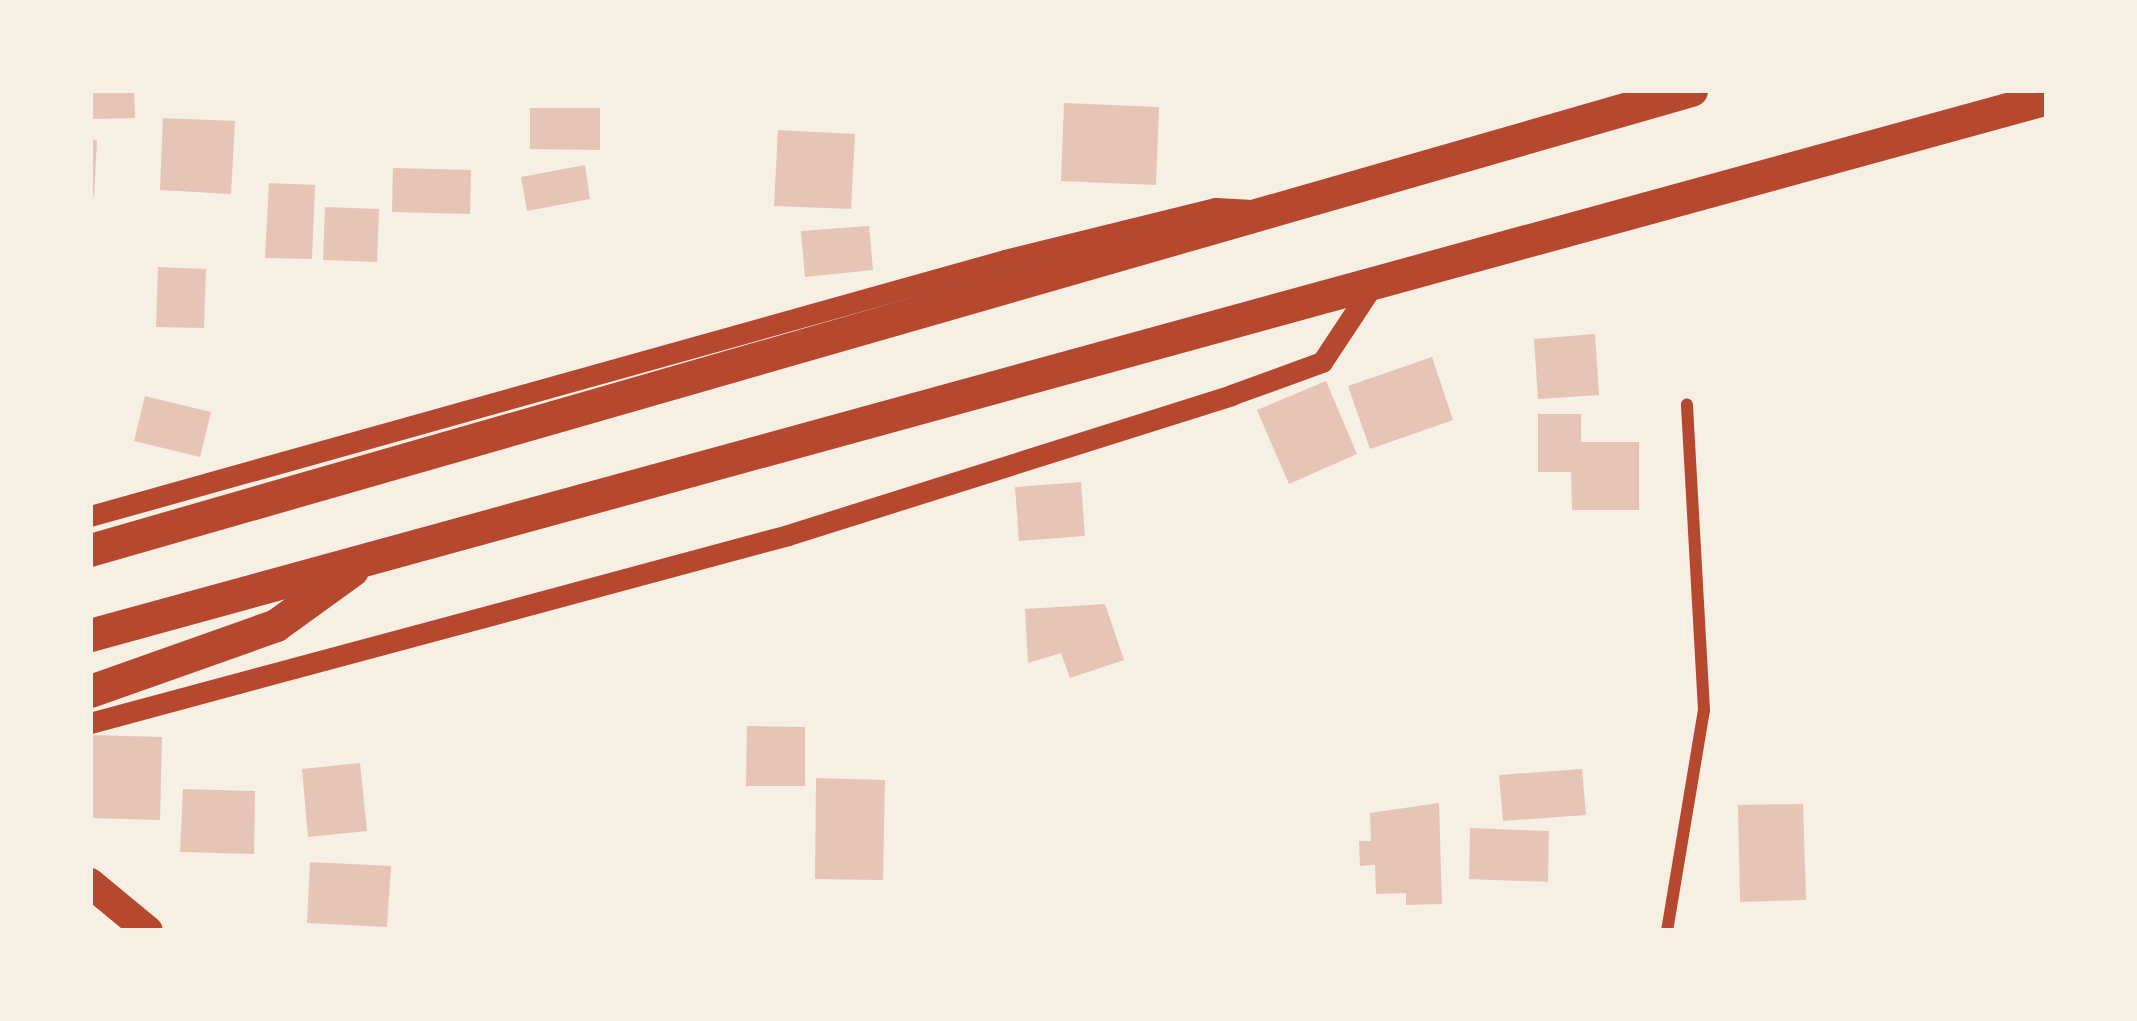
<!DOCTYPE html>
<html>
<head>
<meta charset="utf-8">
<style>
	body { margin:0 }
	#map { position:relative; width:2137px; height:1021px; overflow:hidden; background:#f6efe4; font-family:Commissioner,sans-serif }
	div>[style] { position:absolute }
	.building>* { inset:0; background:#e6c5b7 }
	.minor>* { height:12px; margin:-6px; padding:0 6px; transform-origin:6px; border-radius:6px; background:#b5482f }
	.tertiary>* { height:21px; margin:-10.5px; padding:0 10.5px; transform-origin:10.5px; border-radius:10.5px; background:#b5482f }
	.primary>* { height:30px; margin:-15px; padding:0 15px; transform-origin:15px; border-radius:15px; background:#b5482f }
	.trunk>* { height:33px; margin:-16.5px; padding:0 16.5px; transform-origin:16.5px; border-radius:16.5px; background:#b5482f }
	span { translate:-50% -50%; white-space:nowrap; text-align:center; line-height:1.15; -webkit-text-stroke:12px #f6efe4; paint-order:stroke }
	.frame { position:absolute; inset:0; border:93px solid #f6efe4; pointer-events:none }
</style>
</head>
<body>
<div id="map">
	<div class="building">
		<div style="clip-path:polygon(90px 90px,134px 90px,135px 118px,90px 119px)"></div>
		<div style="clip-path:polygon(1064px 103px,1159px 107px,1156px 185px,1061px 181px)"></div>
		<div style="clip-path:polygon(530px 108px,600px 108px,600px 150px,530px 149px)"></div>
		<div style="clip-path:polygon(163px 118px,235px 121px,231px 194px,160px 190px)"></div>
		<div style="clip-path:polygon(778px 130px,855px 134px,851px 209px,774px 206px)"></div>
		<div style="clip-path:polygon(90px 140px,97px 140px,94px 197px,90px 197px)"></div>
		<div style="clip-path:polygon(585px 165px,590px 199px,527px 211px,521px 177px)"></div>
		<div style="clip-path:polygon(393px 168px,471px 170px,470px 214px,392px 212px)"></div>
		<div style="clip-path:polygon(269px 183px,315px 185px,312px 259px,265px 258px)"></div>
		<div style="clip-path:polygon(325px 207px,379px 209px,377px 262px,323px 260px)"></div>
		<div style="clip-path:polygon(869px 226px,873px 270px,805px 277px,801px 231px)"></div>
		<div style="clip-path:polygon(158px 267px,206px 269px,204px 328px,156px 327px)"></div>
		<div style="clip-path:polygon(1595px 334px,1599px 395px,1538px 399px,1534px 339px)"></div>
		<div style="clip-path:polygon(1432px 357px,1453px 420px,1370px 449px,1348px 386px)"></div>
		<div style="clip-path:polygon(1326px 381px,1357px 454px,1289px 484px,1257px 410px)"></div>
		<div style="clip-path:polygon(145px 396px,211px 412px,200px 457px,134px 441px)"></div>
		<div style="clip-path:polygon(1538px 414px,1581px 414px,1581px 442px,1639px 442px,1639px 510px,1572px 510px,1571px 472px,1538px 472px)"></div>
		<div style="clip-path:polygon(1081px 482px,1085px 536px,1019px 541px,1015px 487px)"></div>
		<div style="clip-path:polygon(1105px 604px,1124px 660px,1070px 678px,1061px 653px,1028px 663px,1025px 609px)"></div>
		<div style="clip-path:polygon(747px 726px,805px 727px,805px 786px,746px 786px)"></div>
		<div style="clip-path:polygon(90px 735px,162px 737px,160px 820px,90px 818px)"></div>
		<div style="clip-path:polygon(360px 763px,367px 831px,308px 837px,302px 769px)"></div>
		<div style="clip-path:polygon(1582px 769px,1586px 815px,1503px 821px,1499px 775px)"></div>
		<div style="clip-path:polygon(816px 778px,885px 780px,883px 880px,815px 879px)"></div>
		<div style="clip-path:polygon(183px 789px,255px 791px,254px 854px,180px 852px)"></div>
		<div style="clip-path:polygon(1439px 803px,1442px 904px,1406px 905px,1406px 893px,1376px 894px,1375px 865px,1360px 866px,1359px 841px,1371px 841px,1370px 813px)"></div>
		<div style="clip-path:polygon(1803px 804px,1806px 900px,1740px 902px,1738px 805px)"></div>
		<div style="clip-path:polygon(1470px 828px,1549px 831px,1548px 882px,1469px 879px)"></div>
		<div style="clip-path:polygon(310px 862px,391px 866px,387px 927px,307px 923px)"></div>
	</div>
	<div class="minor">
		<div style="left:1667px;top:931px;width:224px;rotate:-80.5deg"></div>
		<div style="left:1704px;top:710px;width:306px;rotate:-93.2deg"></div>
	</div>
	<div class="tertiary">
		<div style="left:90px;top:516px;width:950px;rotate:-15.63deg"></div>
		<div style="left:1005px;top:260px;width:216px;rotate:-13.9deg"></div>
		<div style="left:1215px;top:208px;width:33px;rotate:3deg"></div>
		<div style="left:90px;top:723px;width:723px;rotate:-15.07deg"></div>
		<div style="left:788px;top:535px;width:465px;rotate:-17.5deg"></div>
		<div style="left:1231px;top:395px;width:97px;rotate:-19.9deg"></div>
		<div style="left:1322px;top:362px;width:89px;rotate:-56.5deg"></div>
	</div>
	<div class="primary">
		<div style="left:90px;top:883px;width:75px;rotate:39.6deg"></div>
	</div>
	<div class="trunk">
		<div style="left:90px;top:550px;width:1666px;rotate:-16.03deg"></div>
		<div style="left:90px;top:635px;width:2029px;rotate:-15.34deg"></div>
		<div style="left:90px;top:691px;width:197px;rotate:-19.5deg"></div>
		<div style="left:276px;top:625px;width:94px;rotate:-35.9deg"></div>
	</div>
	<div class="frame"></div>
</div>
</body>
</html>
